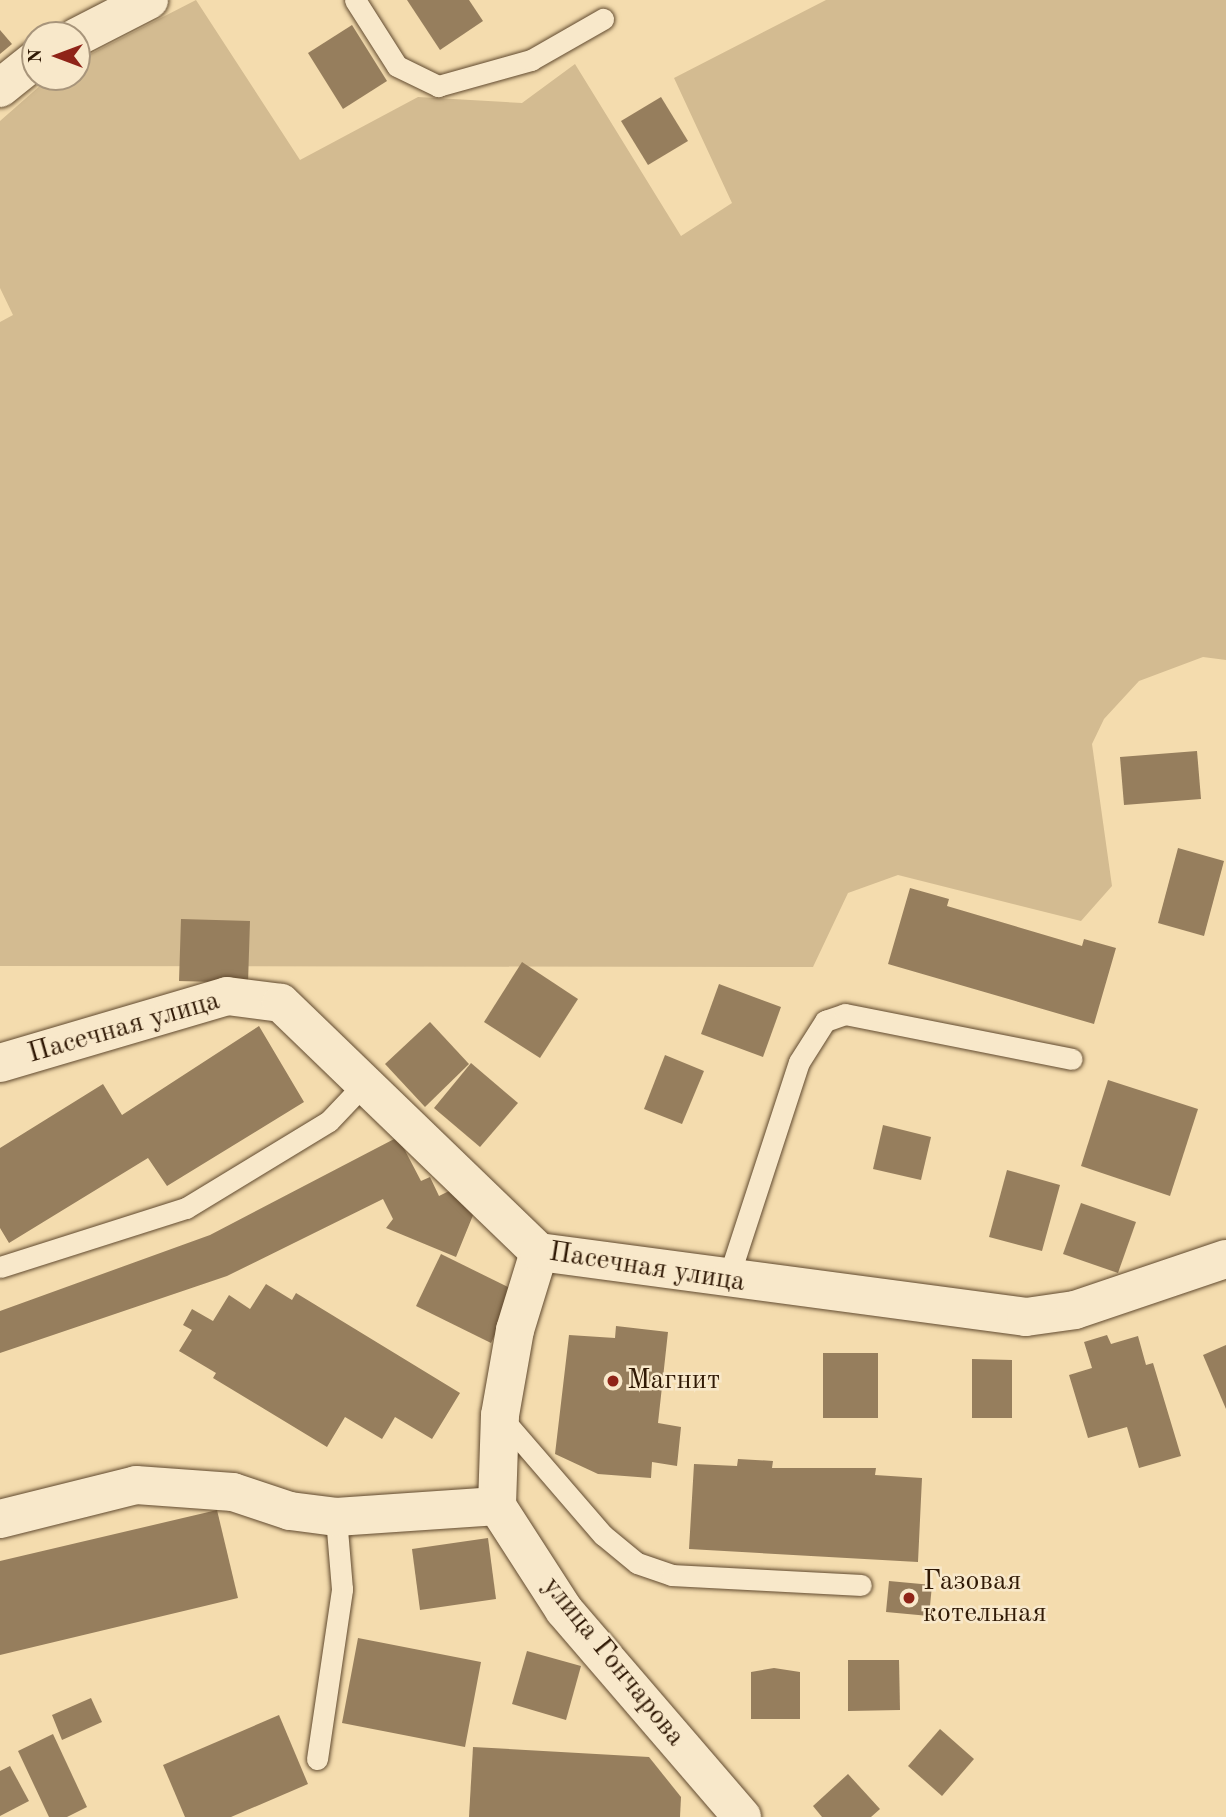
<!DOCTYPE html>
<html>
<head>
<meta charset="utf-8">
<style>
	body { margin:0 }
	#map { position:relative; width:1226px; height:1817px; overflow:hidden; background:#f4dcae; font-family:"Old Standard TT",serif }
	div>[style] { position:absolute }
	.green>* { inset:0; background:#d3bb91 }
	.building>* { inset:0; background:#967e5d }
	.roads { filter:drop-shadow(0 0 2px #614a2f) drop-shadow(0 0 2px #614a2f) }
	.service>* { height:21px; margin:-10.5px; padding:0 10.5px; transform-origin:10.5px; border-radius:10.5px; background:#f8e8ca }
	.minor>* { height:38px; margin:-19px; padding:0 19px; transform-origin:19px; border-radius:19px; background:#f8e8ca }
	.tertiary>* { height:38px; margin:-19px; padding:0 19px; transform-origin:19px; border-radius:19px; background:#f8e8ca }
	.dots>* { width:19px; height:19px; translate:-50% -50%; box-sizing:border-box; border:4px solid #f8e8ca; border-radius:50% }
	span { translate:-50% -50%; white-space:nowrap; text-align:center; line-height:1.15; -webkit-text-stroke:5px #f8e8ca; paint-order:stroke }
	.street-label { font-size:28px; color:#301905 }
	.poi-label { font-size:28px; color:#301905 }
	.left { translate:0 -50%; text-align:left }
	.north { position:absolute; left:21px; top:21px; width:70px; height:70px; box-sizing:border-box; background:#f8e8ca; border:2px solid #a8957b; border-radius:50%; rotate:270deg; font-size:19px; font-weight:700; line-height:28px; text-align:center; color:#301905 }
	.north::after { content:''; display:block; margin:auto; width:24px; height:32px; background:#8f2418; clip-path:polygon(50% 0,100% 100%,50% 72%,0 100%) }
</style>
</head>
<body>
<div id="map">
	<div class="green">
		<div style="clip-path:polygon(196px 0,300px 160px,418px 97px,522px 103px,575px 64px,681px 236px,732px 203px,674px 78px,826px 0,1226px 0,1226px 660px,1203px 657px,1139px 681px,1104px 719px,1092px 744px,1112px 886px,1081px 921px,898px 875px,848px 893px,813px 967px,0 966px,0 322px,13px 315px,0 288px,0 121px,50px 77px,77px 77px,77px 61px)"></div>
	</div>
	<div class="building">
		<div style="clip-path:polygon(407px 0,469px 0,483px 21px,440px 50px)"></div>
		<div style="clip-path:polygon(352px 25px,387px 81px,343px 109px,308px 53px)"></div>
		<div style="clip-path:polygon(0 30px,12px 44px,0 54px)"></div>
		<div style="clip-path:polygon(661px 97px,688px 141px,648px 165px,621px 121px)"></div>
		<div style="clip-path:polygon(1197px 751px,1201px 799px,1124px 805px,1120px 757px)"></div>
		<div style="clip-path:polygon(1178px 848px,1224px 861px,1204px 936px,1158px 923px)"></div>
		<div style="clip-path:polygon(910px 888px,949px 899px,947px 906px,1082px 946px,1084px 939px,1116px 948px,1094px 1024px,888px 964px)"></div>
		<div style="clip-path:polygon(181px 919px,250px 921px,248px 983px,179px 981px)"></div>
		<div style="clip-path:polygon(522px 962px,578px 999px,540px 1058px,484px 1022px)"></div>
		<div style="clip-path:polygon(719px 984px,781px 1007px,763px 1057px,701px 1034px)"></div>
		<div style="clip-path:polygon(430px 1022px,469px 1064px,425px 1107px,385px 1064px)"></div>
		<div style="clip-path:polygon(259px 1026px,304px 1102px,167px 1186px,148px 1158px,9px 1243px,0 1228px,0 1148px,103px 1084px,122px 1115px)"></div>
		<div style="clip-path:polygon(665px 1055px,704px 1071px,682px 1124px,644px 1109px)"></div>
		<div style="clip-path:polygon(471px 1063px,518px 1103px,480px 1147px,434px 1108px)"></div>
		<div style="clip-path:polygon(1108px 1080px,1198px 1109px,1170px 1196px,1081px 1166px)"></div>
		<div style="clip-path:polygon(883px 1125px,931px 1137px,921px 1180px,873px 1169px)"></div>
		<div style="clip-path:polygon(398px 1137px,421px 1181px,430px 1177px,439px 1196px,449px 1191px,478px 1203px,456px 1257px,386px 1228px,393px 1219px,383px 1199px,227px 1276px,0 1353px,0 1311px,210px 1235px)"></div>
		<div style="clip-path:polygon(1007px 1170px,1060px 1185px,1042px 1251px,989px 1237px)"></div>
		<div style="clip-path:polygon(1081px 1203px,1136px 1222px,1118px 1273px,1063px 1254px)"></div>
		<div style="clip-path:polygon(441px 1254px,516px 1291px,491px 1343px,416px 1306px)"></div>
		<div style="clip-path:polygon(266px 1284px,292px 1300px,296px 1293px,460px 1393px,432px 1439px,395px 1417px,382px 1439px,345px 1417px,327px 1447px,213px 1378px,216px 1373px,179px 1351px,192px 1330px,183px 1325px,192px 1309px,213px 1321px,229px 1295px,250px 1309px)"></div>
		<div style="clip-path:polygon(616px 1326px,668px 1332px,658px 1423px,681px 1427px,677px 1466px,652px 1462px,651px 1478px,598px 1474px,555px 1454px,569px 1335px,615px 1338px)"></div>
		<div style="clip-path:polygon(1107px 1335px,1111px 1344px,1138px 1336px,1146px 1365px,1153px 1363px,1181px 1456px,1139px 1468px,1127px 1427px,1088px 1438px,1069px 1375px,1092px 1368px,1084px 1342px)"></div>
		<div style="clip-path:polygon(1226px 1345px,1226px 1409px,1203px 1355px)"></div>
		<div style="clip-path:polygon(823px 1353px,878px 1353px,878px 1418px,823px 1418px)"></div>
		<div style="clip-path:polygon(972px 1359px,1012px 1360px,1012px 1418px,972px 1418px)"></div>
		<div style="clip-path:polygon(738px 1459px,773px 1461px,772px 1468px,876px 1468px,875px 1475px,922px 1478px,918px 1562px,689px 1549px,694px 1464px,737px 1466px)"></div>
		<div style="clip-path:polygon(217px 1510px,238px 1598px,0 1655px,0 1561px)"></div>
		<div style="clip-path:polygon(488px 1538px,496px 1599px,420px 1610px,412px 1549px)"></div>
		<div style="clip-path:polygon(889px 1581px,932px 1585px,929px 1616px,886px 1612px)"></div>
		<div style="clip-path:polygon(358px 1638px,481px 1662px,465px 1747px,342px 1723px)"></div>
		<div style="clip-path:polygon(527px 1651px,581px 1666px,566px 1720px,512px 1704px)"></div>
		<div style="clip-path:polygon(848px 1660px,899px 1660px,900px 1710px,848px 1711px)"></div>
		<div style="clip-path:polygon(774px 1668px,800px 1672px,800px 1719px,751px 1719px,751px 1672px)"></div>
		<div style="clip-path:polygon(91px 1698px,102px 1722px,62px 1740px,52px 1715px)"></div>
		<div style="clip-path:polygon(279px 1715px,308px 1784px,231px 1817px,185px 1817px,163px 1765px)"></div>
		<div style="clip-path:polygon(940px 1729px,974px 1759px,942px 1796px,908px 1766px)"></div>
		<div style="clip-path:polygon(53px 1734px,87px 1807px,67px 1817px,49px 1817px,18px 1751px)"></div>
		<div style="clip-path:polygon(473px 1747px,649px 1757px,681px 1797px,680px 1817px,469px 1817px)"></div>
		<div style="clip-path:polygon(10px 1766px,29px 1801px,0 1816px,0 1771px)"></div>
		<div style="clip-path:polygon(848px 1774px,880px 1809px,871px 1817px,822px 1817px,813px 1806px)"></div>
	</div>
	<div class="roads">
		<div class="service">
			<div style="left:355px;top:0;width:78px;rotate:57.5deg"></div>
			<div style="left:397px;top:66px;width:46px;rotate:26deg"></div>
			<div style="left:438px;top:86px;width:97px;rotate:-15.6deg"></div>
			<div style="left:531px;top:60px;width:83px;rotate:-29.7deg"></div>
			<div style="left:0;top:1267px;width:195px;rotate:-17.6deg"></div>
			<div style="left:186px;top:1208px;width:167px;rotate:-31.3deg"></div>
			<div style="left:329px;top:1121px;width:50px;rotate:-46.6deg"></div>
			<div style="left:727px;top:1282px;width:231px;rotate:-71.9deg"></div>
			<div style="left:799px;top:1062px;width:49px;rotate:-57.6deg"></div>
			<div style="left:825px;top:1021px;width:21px;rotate:-19deg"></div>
			<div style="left:845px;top:1014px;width:231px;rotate:11.2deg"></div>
			<div style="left:501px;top:1417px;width:156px;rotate:49.2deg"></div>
			<div style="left:603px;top:1535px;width:44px;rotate:39.5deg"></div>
			<div style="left:637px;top:1563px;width:37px;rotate:19deg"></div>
			<div style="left:672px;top:1575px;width:189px;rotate:3deg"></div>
			<div style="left:317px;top:1759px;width:172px;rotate:-81.6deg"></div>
			<div style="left:342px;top:1589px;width:72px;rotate:-94.8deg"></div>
		</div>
		<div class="minor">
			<div style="left:77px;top:37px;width:81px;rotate:-27.2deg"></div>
			<div style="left:0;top:88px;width:45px;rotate:-38.7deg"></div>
			<div style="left:539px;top:1252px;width:82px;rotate:107.1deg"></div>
			<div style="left:515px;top:1330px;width:86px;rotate:100deg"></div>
			<div style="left:500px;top:1415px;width:91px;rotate:91.9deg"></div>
			<div style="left:497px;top:1506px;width:124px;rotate:57.2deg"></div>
			<div style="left:564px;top:1610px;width:273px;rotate:49.3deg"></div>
			<div style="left:0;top:1519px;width:140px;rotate:-14deg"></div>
			<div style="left:136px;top:1485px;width:97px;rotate:4.1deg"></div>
			<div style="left:233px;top:1492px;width:60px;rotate:18.4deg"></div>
			<div style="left:290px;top:1511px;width:46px;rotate:7.4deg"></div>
			<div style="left:336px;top:1517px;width:161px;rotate:-3.9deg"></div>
		</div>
		<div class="tertiary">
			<div style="left:0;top:1063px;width:237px;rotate:-16.4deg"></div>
			<div style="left:227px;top:996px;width:54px;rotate:7.4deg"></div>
			<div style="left:281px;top:1003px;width:359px;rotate:44deg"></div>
			<div style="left:539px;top:1252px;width:491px;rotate:7.6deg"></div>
			<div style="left:1026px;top:1317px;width:49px;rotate:-8.1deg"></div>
			<div style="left:1075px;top:1310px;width:159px;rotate:-18.7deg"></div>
		</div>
	</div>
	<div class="dots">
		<div style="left:613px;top:1381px;background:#8f2418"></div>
		<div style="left:909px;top:1598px;background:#8f2418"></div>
	</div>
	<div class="street-label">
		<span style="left:124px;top:1028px;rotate:-16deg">Пасечная улица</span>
		<span style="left:647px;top:1268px;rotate:9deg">Пасечная улица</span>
		<span style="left:613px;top:1662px;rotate:51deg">улица Гончарова</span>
	</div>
	<div class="poi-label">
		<span class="left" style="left:627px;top:1381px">Магнит</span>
		<span class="left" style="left:923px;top:1598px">Газовая<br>котельная</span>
	</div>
	<div class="north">N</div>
</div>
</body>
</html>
